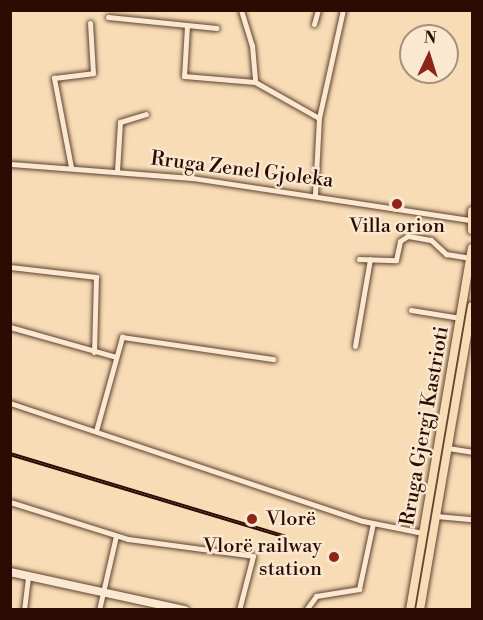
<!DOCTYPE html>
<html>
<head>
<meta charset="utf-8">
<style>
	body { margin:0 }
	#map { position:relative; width:483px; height:620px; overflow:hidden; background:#f7dcb6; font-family:"Libre Bodoni",serif }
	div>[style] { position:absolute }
	.roads { filter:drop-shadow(0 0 2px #5f402f) drop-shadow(0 0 2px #5f402f) }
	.street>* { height:5px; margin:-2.5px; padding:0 2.5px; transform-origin:2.5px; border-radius:2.5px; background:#fae8d0 }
	.secondary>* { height:8px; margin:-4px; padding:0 4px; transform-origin:4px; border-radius:4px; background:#fae8d0 }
	.primary>* { height:8px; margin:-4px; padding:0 4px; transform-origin:4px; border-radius:4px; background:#f7dcb6 }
	.rail>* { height:4px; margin-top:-2px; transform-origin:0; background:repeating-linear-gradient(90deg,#fae8d0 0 4.5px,#2c0c02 0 9px); box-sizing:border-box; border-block:2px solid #2c0c02 }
	.dots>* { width:16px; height:16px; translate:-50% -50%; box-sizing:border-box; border:3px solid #fae8d0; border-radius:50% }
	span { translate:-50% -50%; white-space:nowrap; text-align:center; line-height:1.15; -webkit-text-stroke:4.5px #fae8d0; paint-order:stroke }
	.street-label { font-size:20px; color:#2c0c02 }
	.poi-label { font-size:20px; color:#2c0c02 }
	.left { translate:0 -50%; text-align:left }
	.right { translate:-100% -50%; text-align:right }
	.frame { position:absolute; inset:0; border:12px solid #2c0c02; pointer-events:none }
	.north { position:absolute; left:399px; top:24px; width:60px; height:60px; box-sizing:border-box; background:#fae8d0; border:2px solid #a8907e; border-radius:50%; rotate:4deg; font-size:16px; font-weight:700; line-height:24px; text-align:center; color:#2c0c02 }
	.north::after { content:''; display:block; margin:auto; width:21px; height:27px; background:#8f2418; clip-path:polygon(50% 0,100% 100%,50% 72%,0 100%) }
</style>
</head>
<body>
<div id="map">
	<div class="roads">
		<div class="street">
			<div style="left:241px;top:10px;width:37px;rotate:73deg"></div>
			<div style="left:252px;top:45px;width:37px;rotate:85deg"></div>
			<div style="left:108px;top:17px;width:109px;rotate:5.8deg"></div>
			<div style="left:314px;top:24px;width:15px;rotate:-74deg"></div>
			<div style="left:187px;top:26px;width:50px;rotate:93.4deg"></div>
			<div style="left:184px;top:76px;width:71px;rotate:4.8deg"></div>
			<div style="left:255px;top:82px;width:73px;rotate:29.4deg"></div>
			<div style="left:10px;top:164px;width:183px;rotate:4.4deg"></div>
			<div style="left:192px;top:178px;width:280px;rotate:8.6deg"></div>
			<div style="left:71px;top:167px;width:91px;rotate:-100.8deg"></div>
			<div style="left:54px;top:78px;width:39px;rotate:-7deg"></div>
			<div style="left:93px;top:73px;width:50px;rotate:-93.4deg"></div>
			<div style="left:117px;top:171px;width:49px;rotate:-86.5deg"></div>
			<div style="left:120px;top:122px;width:27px;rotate:-17deg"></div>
			<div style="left:315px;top:194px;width:76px;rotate:-87deg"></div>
			<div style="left:319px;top:118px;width:111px;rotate:-77.5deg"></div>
			<div style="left:359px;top:259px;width:37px;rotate:2deg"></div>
			<div style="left:396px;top:260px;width:19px;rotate:-78deg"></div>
			<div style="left:400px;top:241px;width:9px;rotate:-32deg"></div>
			<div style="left:408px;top:236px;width:23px;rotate:10deg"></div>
			<div style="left:431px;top:240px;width:21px;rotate:43deg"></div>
			<div style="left:446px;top:254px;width:25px;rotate:9deg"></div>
			<div style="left:10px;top:267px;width:87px;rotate:6.6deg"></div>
			<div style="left:96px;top:277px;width:75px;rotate:91.5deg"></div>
			<div style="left:411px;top:310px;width:50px;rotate:9.3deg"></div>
			<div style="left:10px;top:327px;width:110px;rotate:15.8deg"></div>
			<div style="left:355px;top:346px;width:88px;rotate:-80.2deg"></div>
			<div style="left:10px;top:403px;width:372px;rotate:18.5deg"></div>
			<div style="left:363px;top:521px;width:61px;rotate:11.3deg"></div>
			<div style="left:96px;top:431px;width:98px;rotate:-74.5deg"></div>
			<div style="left:122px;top:337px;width:153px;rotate:8.3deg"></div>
			<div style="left:448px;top:448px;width:24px;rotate:9deg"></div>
			<div style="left:10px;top:502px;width:124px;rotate:17.4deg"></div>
			<div style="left:128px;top:539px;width:126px;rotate:7.7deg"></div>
			<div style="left:253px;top:556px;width:56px;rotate:104.5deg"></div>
			<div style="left:436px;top:516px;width:36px;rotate:5deg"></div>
			<div style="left:24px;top:610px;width:34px;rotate:-83deg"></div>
			<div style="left:99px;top:610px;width:76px;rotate:-77.1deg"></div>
			<div style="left:306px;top:610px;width:17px;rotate:-54deg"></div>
			<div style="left:316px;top:596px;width:44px;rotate:-9.2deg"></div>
			<div style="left:359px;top:589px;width:67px;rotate:-78deg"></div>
		</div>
		<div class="secondary">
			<div style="left:10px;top:572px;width:179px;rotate:12.3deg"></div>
		</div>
		<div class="primary">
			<div style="left:472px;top:211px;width:19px;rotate:90deg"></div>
			<div style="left:410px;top:610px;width:367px;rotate:-80.3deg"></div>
			<div style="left:420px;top:610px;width:308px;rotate:-80.3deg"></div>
		</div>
	</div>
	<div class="rail">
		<div style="left:10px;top:454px;width:289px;rotate:16.7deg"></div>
	</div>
	<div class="dots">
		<div style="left:397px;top:204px;background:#8f2418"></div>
		<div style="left:252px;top:519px;background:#8f2418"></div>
		<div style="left:334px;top:557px;background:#8f2418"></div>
	</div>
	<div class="street-label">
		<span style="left:242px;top:170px;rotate:7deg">Rruga Zenel Gjoleka</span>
		<span style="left:425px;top:426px;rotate:-80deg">Rruga Gjergj Kastrioti</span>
	</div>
	<div class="poi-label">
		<span style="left:397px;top:226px">Villa orion</span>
		<span class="left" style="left:266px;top:519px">Vlorë</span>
		<span class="right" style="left:322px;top:558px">Vlorë railway<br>station</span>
	</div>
	<div class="frame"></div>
	<div class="north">N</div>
</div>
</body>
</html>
